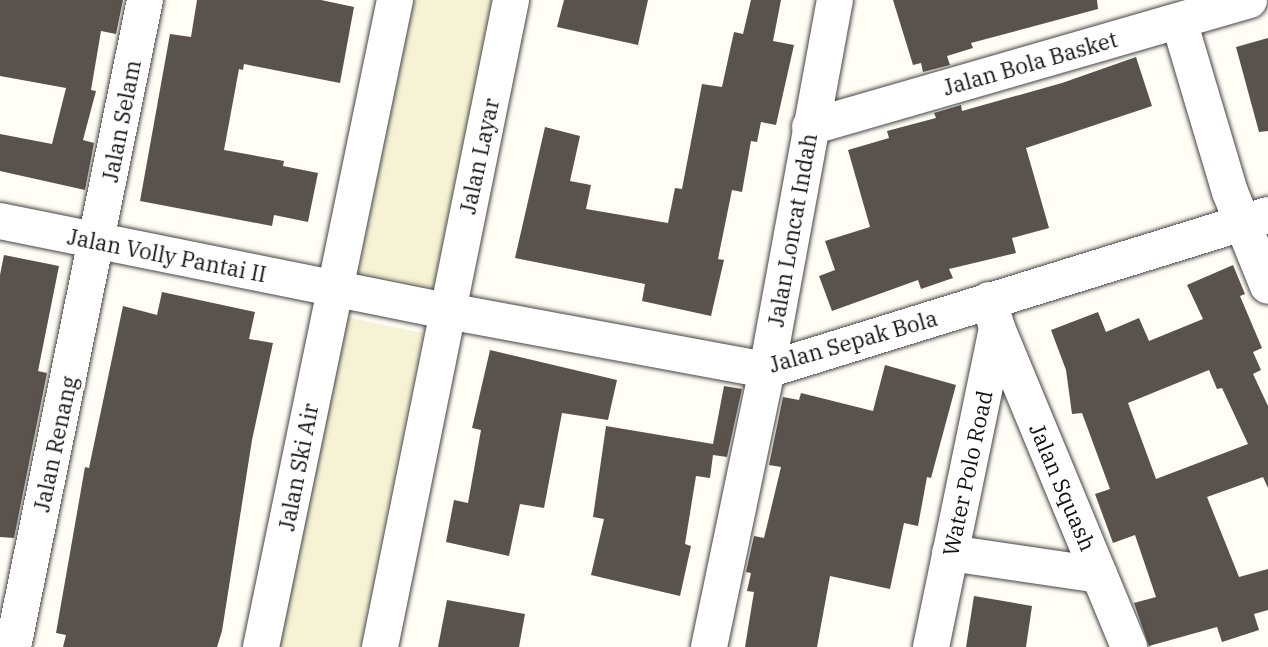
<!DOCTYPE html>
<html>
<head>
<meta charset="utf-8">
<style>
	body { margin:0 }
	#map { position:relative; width:1268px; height:647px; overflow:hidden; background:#fffdf5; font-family:"IBM Plex Serif",serif }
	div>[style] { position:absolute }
	.farmland>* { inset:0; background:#f6f3d4 }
	.building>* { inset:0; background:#5a524d }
	.roads { filter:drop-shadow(0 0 2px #444) drop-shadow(0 0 2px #444) }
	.minor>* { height:36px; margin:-18px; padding:0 18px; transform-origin:18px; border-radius:18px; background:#fff }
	span { translate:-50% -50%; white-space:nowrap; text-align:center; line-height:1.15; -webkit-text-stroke:8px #fff; paint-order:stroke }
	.street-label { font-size:22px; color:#111 }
</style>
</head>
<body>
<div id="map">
	<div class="farmland">
		<div style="clip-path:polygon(414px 0,491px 0,433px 287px,358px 272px)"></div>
		<div style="clip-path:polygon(346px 317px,423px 333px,359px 647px,279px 647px)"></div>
	</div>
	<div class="building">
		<div style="clip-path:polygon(0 0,123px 0,116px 34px,101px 31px,91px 90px,96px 91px,83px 140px,94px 143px,85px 190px,0 171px,0 134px,52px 144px,66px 88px,0 76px)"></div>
		<div style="clip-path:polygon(197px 0,321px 0,354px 7px,340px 83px,244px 64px,243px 70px,239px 69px,224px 150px,284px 161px,283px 166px,318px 173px,308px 222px,274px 215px,272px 226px,140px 201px,170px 34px,191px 37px)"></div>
		<div style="clip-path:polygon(564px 0,648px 0,638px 45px,557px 27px)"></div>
		<div style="clip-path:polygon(751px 0,781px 0,773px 41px,794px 45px,776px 125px,761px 122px,757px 142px,751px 141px,742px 192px,732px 190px,718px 259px,724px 260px,711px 316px,642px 301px,645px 284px,515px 258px,545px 127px,580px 136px,570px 181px,591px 185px,586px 209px,668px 223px,675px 188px,682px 189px,702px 84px,722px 87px,734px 32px,743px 34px)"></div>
		<div style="clip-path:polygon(893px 0,1097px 0,1098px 9px,971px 43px,973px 48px,947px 56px,950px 65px,923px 72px,921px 63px,913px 65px)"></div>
		<div style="clip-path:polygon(1268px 38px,1268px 131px,1259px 132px,1236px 47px)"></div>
		<div style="clip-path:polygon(1136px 57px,1152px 106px,1026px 148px,1049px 228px,1012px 238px,1016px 253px,949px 269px,953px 278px,921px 289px,918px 280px,832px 311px,819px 276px,835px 270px,825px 241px,870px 227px,848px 150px,889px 138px,887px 131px,936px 118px,934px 113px,961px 105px,962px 111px,1062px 83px)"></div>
		<div style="clip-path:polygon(4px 255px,59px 266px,38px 371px,47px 373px,14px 538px,0 537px,0 275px)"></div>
		<div style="clip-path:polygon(evenodd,1233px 265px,1245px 294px,1240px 296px,1262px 348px,1253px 352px,1261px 370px,1253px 374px,1268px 406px,1268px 488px,1263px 477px,1207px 497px,1239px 577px,1268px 569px,1268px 610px,1254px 614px,1259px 630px,1222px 642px,1217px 627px,1149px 646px,1134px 603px,1156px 597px,1135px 535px,1113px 543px,1095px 494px,1110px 489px,1082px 413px,1072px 414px,1066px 370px,1051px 330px,1098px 312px,1106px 332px,1139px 318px,1149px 341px,1203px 319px,1187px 285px,1233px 265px,1209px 370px,1217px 389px,1222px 388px,1248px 444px,1156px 479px,1128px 403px,1209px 370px)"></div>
		<div style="clip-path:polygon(162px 292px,255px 312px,249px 339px,273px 343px,252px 440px,222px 631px,217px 647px,63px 647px,66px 635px,56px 633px,85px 467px,89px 468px,123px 306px,157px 315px)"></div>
		<div style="clip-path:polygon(490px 350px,617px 380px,608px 420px,562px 413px,544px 508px,520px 504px,509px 556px,446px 542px,454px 500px,468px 503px,481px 430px,472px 428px)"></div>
		<div style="clip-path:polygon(885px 365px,956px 385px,931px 478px,927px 477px,918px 526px,904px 523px,890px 589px,830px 576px,817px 647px,745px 647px,754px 592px,747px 591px,751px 573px,746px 572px,754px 536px,764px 538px,781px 467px,769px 465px,783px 397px,799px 400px,801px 393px,873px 411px)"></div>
		<div style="clip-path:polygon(724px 386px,742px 389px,727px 457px,713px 455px,710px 478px,696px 476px,685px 544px,691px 546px,680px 596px,591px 575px,604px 519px,593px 517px,606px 426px,713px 444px)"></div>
		<div style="clip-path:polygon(974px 596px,1032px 606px,1026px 647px,966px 647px)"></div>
		<div style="clip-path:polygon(447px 600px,525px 614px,519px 647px,438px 647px)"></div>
	</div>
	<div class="roads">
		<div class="minor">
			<div style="left:1179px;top:21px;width:178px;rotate:73.4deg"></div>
			<div style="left:1230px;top:192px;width:101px;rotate:68deg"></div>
			<div style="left:810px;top:127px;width:457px;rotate:-16.1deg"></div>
			<div style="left:0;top:221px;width:457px;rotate:11.4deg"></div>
			<div style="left:448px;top:311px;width:324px;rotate:10.5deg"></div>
			<div style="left:767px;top:370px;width:524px;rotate:-17.19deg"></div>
			<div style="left:997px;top:328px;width:345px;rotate:67.5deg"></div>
			<div style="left:950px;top:553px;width:151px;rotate:8.4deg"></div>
			<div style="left:13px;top:647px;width:660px;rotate:-78.47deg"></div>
			<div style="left:261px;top:647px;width:661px;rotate:-78.3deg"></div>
			<div style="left:380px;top:647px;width:660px;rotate:-78.55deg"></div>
			<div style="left:709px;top:647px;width:283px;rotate:-78.2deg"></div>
			<div style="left:767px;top:370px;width:376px;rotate:-79.6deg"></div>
			<div style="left:931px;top:647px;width:326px;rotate:-78.3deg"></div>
			<div style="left:997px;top:328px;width:29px;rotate:-106deg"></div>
		</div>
	</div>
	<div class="street-label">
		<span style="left:1030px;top:63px;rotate:-16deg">Jalan Bola Basket</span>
		<span style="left:121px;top:121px;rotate:-79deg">Jalan Selam</span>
		<span style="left:479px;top:156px;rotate:-78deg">Jalan Layar</span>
		<span style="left:792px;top:230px;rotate:-80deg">Jalan Loncat Indah</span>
		<span style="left:167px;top:255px;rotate:11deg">Jalan Volly Pantai II</span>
		<span style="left:853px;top:341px;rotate:-16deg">Jalan Sepak Bola</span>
		<span style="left:55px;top:444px;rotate:-78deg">Jalan Renang</span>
		<span style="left:298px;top:467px;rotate:-79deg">Jalan Ski Air</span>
		<span style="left:967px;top:473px;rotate:-78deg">Water Polo Road</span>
		<span style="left:1063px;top:487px;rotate:67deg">Jalan Squash</span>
	</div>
</div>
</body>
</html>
